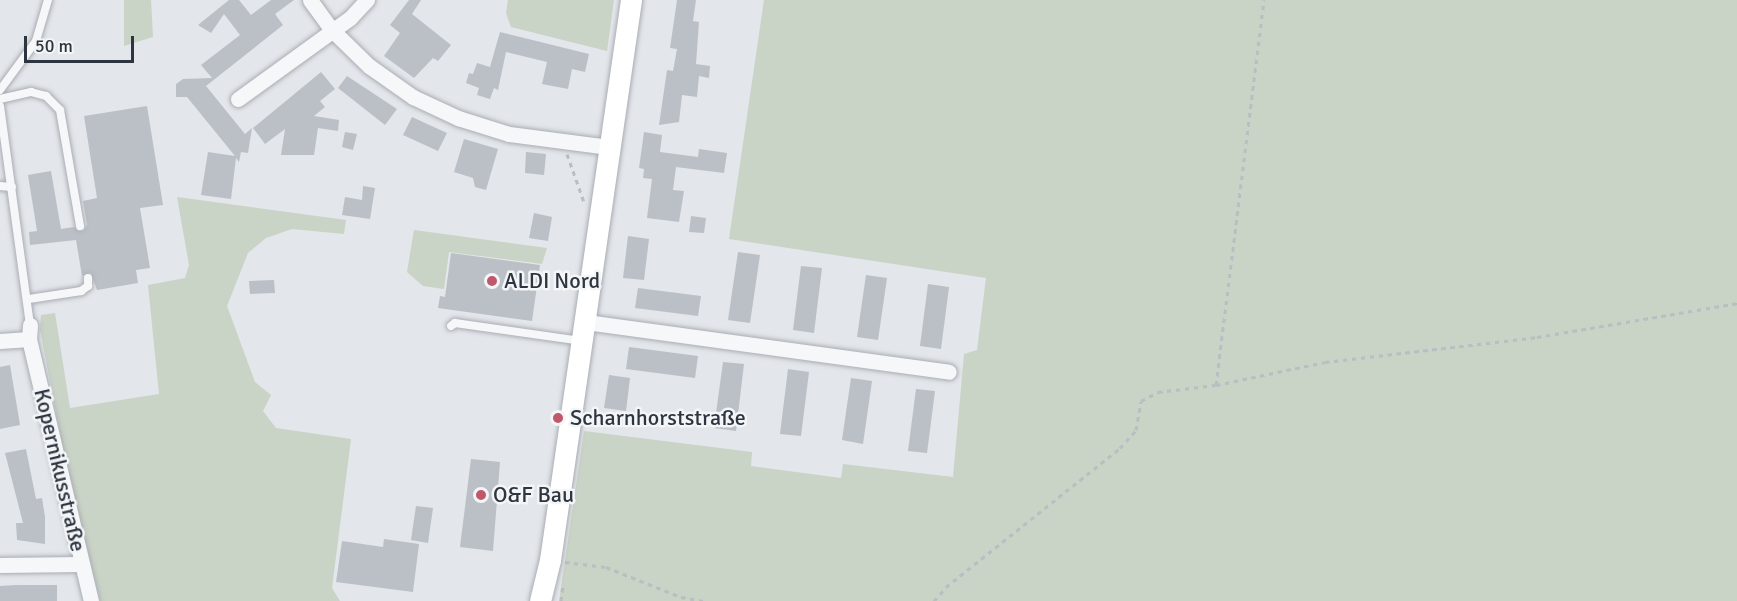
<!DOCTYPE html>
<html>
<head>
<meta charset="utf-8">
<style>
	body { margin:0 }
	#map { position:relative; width:1737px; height:601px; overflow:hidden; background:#e3e6ea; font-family:Signika,sans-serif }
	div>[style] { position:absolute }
	.green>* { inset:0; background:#c9d3c6 }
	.building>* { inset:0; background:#bbc0c6 }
	.path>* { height:3px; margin-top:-1.5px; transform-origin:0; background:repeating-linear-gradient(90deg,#babdc2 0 4.5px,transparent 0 9px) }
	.roads { filter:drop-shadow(0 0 2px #a9adb4) drop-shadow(0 0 2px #a9adb4) }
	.lane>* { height:8px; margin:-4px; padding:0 4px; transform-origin:4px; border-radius:4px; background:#f6f7f9 }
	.street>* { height:15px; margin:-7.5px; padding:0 7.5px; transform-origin:7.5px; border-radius:7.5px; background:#f6f7f9 }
	.secondary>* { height:21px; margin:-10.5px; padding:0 10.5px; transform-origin:10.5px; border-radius:10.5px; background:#fff }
	.dots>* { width:16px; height:16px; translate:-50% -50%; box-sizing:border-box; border:3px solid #f3f5f7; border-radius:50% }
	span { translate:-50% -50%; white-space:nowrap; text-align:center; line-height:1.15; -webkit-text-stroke:5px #f3f5f7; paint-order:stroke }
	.poi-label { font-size:22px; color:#2d3540 }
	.left { translate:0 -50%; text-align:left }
	.street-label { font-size:22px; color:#2d3540 }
	.scale { position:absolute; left:24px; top:36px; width:110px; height:27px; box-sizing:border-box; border:3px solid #2d3540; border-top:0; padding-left:8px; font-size:18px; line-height:21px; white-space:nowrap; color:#2d3540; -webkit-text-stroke:4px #f3f5f7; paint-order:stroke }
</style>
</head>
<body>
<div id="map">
	<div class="green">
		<div style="clip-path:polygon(124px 0,151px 0,153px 37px,124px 46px)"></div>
		<div style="clip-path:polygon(508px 0,614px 0,607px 51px,511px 27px,506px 13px)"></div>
		<div style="clip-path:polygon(764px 0,1737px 0,1737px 601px,559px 601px,584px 431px,752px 452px,751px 466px,841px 478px,843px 464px,953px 477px,964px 354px,977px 350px,986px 278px,729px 239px)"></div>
		<div style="clip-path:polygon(177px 197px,346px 220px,344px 234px,292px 229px,266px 238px,248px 253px,227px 306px,255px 382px,271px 395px,263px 411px,276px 428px,351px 439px,332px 588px,340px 601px,100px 601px,63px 448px,40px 330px,41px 315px,55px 313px,70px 408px,159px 394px,148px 285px,185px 278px,189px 265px)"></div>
		<div style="clip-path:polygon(414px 230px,547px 248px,542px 264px,449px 252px,444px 289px,423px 286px,407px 272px)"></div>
	</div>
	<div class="building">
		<div style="clip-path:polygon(229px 0,239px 0,251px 15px,271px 0,294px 0,275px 14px,283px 25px,206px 86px,245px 134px,252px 128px,248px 153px,241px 152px,239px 162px,236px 158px,231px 199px,201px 195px,208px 152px,235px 156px,187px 97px,176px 97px,176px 84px,183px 79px,212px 78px,201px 65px,240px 35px,224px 14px,211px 33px,198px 25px)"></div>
		<div style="clip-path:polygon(409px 0,421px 0,412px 14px,451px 45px,438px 61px,433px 58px,414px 78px,384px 56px,400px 33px,390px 25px)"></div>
		<div style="clip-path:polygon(677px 0,696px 0,693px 21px,699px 22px,696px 64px,710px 66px,709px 78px,699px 76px,697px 97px,682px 95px,679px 122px,659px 125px,667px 70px,673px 71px,677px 49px,670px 48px)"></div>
		<div style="clip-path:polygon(500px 32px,589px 54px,585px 72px,572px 69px,568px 89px,542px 84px,547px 62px,506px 52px,498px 90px,494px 88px,490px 99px,477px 95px,479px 88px,466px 83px,469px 73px,473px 74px,477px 63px,490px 67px)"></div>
		<div style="clip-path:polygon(321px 72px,335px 89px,320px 101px,325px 107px,314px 116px,339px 120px,338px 131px,318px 128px,314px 155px,281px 155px,285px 129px,265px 144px,253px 128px)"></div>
		<div style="clip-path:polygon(347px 76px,397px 109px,385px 125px,338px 88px)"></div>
		<div style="clip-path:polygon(147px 106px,163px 205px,140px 208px,150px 268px,136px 270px,138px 283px,97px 290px,91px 273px,82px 276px,76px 240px,30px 245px,29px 232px,37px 231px,28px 175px,51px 171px,61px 229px,74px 227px,83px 231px,87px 225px,83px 201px,97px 198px,84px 116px)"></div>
		<div style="clip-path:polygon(412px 117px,447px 133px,438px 151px,403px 135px)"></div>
		<div style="clip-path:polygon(345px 132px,357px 134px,353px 150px,342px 147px)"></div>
		<div style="clip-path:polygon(644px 132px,662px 135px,660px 152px,698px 157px,699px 149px,727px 153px,724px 173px,676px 167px,673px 190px,684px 191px,679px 222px,647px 218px,652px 179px,643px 178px,644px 169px,639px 168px)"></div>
		<div style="clip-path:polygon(464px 139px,498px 149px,486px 190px,475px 187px,473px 178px,454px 172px)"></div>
		<div style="clip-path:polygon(526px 152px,546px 154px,544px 175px,525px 173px)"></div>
		<div style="clip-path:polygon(363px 186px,375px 188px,370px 219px,342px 215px,345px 197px,362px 200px)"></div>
		<div style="clip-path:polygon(534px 213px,552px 217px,548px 241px,529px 238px)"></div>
		<div style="clip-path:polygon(691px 216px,706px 218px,704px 233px,689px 232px)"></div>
		<div style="clip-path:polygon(628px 236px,649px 239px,644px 280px,623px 278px)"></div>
		<div style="clip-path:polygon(738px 252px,760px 255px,750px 323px,728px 320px)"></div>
		<div style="clip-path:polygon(451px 253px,540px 265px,532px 321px,438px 308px,440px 296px,445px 297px)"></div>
		<div style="clip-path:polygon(801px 266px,822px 268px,814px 333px,793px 330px)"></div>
		<div style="clip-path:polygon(866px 275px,887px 278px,878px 340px,857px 337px)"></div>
		<div style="clip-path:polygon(274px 280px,275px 293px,250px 294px,249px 281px)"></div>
		<div style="clip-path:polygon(928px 284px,949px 287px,941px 349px,920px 346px)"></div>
		<div style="clip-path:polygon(638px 288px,701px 296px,698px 316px,635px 308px)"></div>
		<div style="clip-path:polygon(629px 347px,698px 356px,695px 378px,626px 369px)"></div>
		<div style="clip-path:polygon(723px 362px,744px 364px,736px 431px,714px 428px)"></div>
		<div style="clip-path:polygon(10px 365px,20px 425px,0 429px,0 367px)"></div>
		<div style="clip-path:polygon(788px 369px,809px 372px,801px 436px,780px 434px)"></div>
		<div style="clip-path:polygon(609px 375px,630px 378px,626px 411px,604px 408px)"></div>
		<div style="clip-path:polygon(851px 378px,872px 381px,863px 444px,842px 440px)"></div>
		<div style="clip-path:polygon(916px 389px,935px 391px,927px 453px,908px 451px)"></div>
		<div style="clip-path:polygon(26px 449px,36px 499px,42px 498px,45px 517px,45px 544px,17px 540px,16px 523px,23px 523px,5px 453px)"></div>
		<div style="clip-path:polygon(471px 459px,500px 462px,493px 551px,460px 547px)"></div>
		<div style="clip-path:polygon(416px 506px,433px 508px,428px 543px,411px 540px)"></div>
		<div style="clip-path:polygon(384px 539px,419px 544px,413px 592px,336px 582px,342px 541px,383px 547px)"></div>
		<div style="clip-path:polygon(17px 585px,57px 585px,57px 601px,0 601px,0 586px)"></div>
	</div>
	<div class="path">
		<div style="left:567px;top:154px;width:51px;rotate:70.5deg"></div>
		<div style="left:1216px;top:385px;width:111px;rotate:-11.9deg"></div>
		<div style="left:1325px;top:362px;width:213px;rotate:-6.7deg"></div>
		<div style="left:1537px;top:337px;width:203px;rotate:-9.6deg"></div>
		<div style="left:565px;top:562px;width:41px;rotate:7deg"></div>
		<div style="left:606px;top:567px;width:81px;rotate:21.8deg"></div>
		<div style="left:681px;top:597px;width:23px;rotate:10deg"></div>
		<div style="left:561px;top:601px;width:16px;rotate:-83deg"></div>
		<div style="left:934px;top:601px;width:18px;rotate:-49deg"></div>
		<div style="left:946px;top:587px;width:223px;rotate:-38.6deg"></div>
		<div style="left:1120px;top:448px;width:24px;rotate:-48deg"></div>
		<div style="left:1136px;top:430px;width:29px;rotate:-80deg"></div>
		<div style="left:1141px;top:401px;width:19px;rotate:-28deg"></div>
		<div style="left:1158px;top:392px;width:58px;rotate:-6.9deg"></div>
		<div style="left:1216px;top:385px;width:388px;rotate:-82.9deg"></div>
	</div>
	<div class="roads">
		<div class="lane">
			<div style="left:0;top:90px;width:61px;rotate:-53.7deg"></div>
			<div style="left:36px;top:41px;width:43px;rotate:-73.7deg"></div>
			<div style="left:0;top:99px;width:32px;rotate:-13deg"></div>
			<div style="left:31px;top:92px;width:16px;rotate:15deg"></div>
			<div style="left:46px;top:96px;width:20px;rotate:45deg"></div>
			<div style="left:60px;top:110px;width:118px;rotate:80.2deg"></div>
			<div style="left:0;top:106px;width:221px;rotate:82.2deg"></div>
			<div style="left:0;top:186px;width:12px;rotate:5deg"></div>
			<div style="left:29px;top:299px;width:53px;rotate:-8.7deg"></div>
			<div style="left:81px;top:291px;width:9px;rotate:-36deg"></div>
			<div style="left:88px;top:286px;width:8px;rotate:-90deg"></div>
			<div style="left:451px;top:326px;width:5px;rotate:-37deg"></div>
			<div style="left:455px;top:323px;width:127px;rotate:8.1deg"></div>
		</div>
		<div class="street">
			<div style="left:310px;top:0;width:37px;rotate:54deg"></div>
			<div style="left:332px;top:30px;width:52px;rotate:44.2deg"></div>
			<div style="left:369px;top:66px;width:54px;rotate:35.2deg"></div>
			<div style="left:413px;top:97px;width:50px;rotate:25deg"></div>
			<div style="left:458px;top:118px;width:53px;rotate:17.4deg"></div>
			<div style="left:509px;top:134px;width:101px;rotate:7.4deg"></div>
			<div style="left:238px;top:99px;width:138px;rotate:-35.9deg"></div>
			<div style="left:350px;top:18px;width:25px;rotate:-47deg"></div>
			<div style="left:586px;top:322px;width:366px;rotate:7.8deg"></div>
			<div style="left:30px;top:325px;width:14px;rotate:94deg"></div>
			<div style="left:29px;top:339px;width:269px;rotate:76.7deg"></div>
			<div style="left:0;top:341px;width:29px;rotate:-4deg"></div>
			<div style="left:0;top:565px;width:81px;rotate:-0.7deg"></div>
		</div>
		<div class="secondary">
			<div style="left:540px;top:601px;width:42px;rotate:-76.3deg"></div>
			<div style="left:550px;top:560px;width:566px;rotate:-81.77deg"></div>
		</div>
	</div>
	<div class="dots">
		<div style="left:492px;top:281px;background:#c0576b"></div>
		<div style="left:558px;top:418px;background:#c0576b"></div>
		<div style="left:481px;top:495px;background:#c0576b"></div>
	</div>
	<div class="poi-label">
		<span class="left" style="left:504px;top:281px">ALDI Nord</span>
		<span class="left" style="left:570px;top:418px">Scharnhorststraße</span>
		<span class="left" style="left:493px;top:495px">O&amp;F Bau</span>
	</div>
	<div class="street-label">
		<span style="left:60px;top:470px;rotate:77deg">Kopernikusstraße</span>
	</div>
	<div class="scale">50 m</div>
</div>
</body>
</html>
